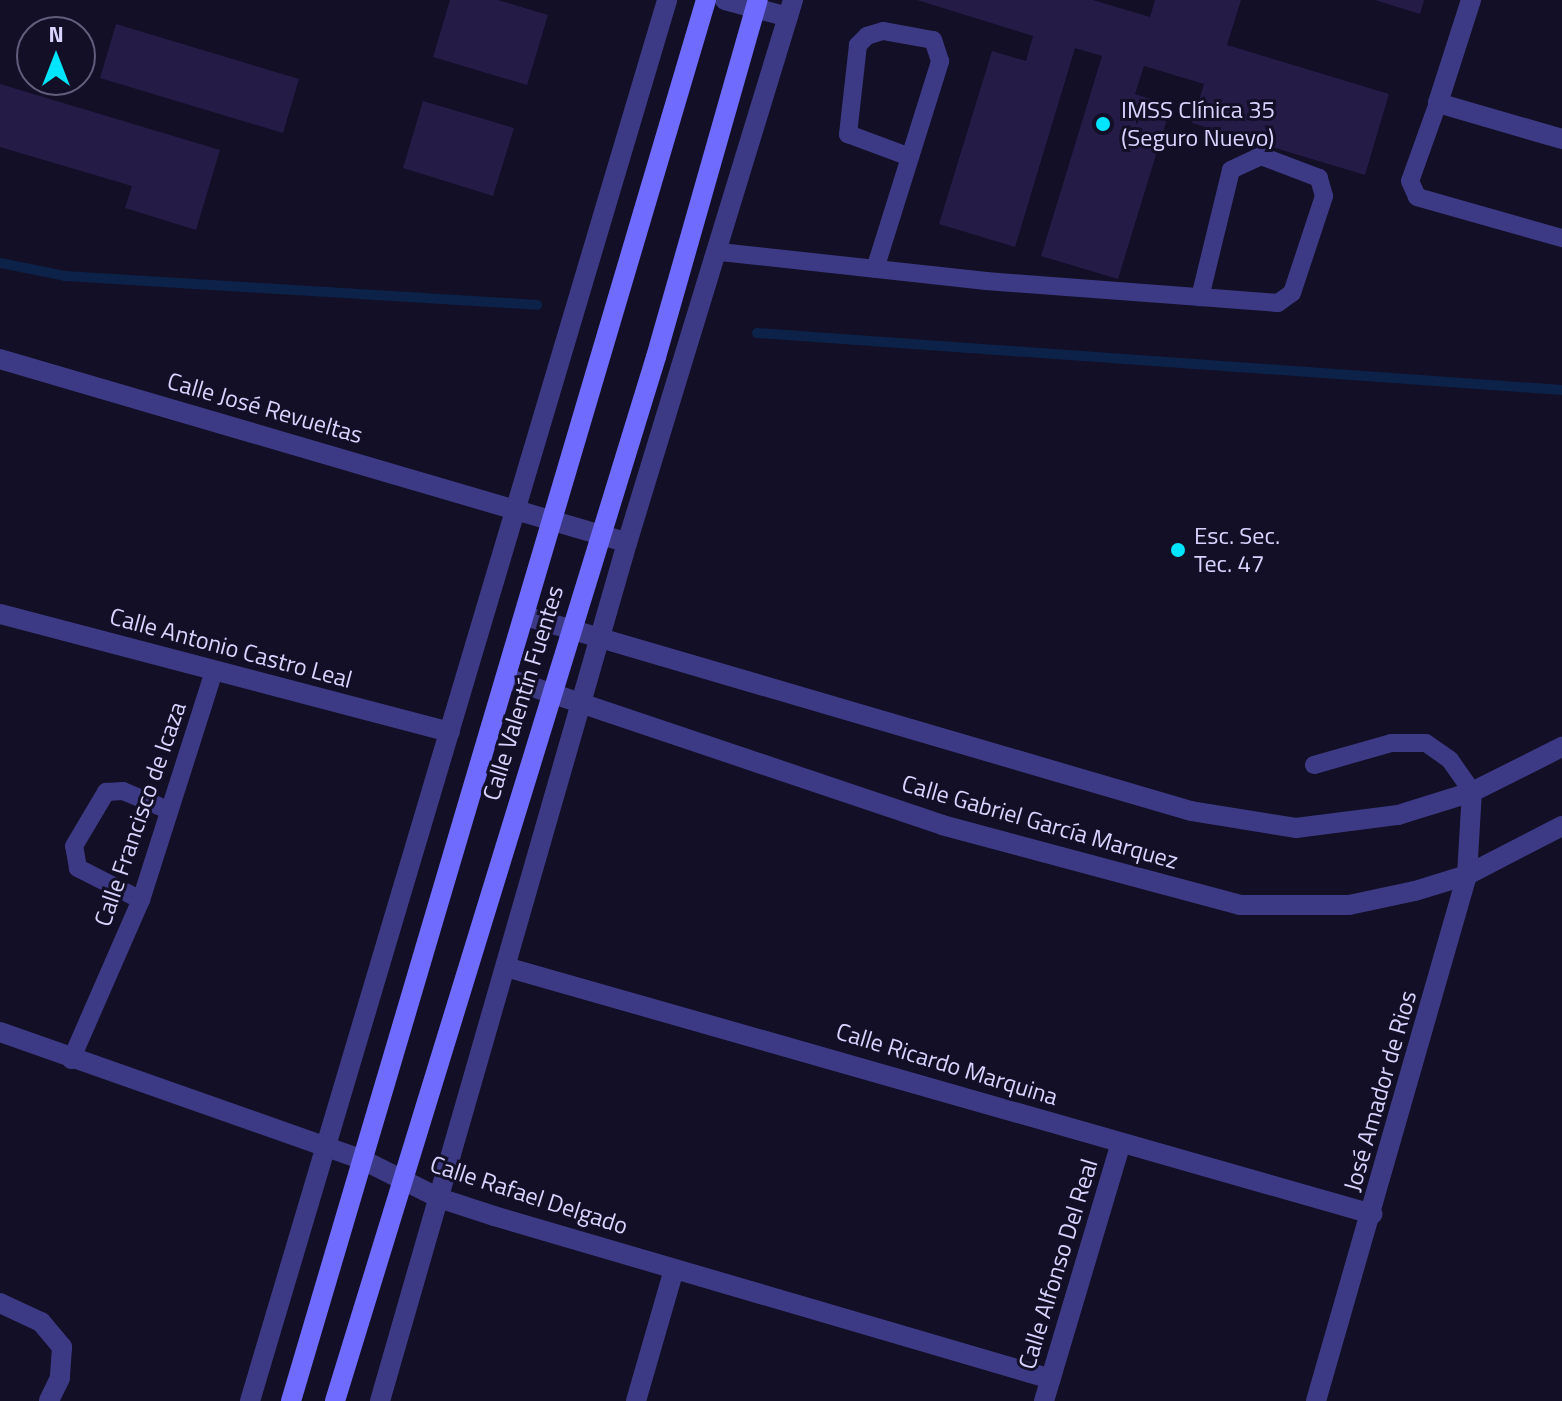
<!DOCTYPE html>
<html>
<head>
<meta charset="utf-8">
<style>
	body { margin:0 }
	#map { position:relative; width:1562px; height:1401px; overflow:hidden; background:#130f26; font-family:"Titillium Web",sans-serif }
	div>[style] { position:absolute }
	.stream>* { height:10px; margin:-5px; padding:0 5px; transform-origin:5px; border-radius:5px; background:#0c2248 }
	.building>* { inset:0; background:#241b47 }
	.service>* { height:18px; margin:-9px; padding:0 9px; transform-origin:9px; border-radius:9px; background:#3d3a85 }
	.minor>* { height:20px; margin:-10px; padding:0 10px; transform-origin:10px; border-radius:10px; background:#3d3a85 }
	.tertiary>* { height:20px; margin:-10px; padding:0 10px; transform-origin:10px; border-radius:10px; background:#3d3a85 }
	.secondary>* { height:20px; margin:-10px; padding:0 10px; transform-origin:10px; border-radius:10px; background:#6f6bff }
	.dots>* { width:22px; height:22px; translate:-50% -50%; box-sizing:border-box; border:4px solid #130f26; border-radius:50% }
	span { translate:-50% -50%; white-space:nowrap; text-align:center; line-height:1.15; -webkit-text-stroke:6px #130f26; paint-order:stroke }
	.poi-label { font-size:24px; color:#d9d4ff }
	.left { translate:0 -50%; text-align:left }
	.street-label { font-size:24px; color:#d9d4ff }
	.north { position:absolute; left:16px; top:16px; width:80px; height:80px; box-sizing:border-box; background:#130f26; border:2px solid #625e7d; border-radius:50%; rotate:0deg; font-size:22px; font-weight:700; line-height:32px; text-align:center; color:#d9d4ff }
	.north::after { content:''; display:block; margin:auto; width:28px; height:36px; background:#00e5ff; clip-path:polygon(50% 0,100% 100%,50% 72%,0 100%) }
</style>
</head>
<body>
<div id="map">
	<div class="stream">
		<div style="left:0;top:263px;width:66px;rotate:11.3deg"></div>
		<div style="left:65px;top:276px;width:473px;rotate:3.5deg"></div>
		<div style="left:757px;top:333px;width:807px;rotate:4.05deg"></div>
	</div>
	<div class="building">
		<div style="clip-path:polygon(450px 0,498px 0,548px 15px,527px 85px,433px 57px)"></div>
		<div style="clip-path:polygon(917px 0,1093px 0,1150px 17px,1155px 0,1241px 0,1227px 45px,1389px 94px,1365px 175px,1192px 123px,1204px 84px,1144px 66px,1135px 94px,1171px 106px,1118px 279px,1041px 256px,1102px 56px,1075px 48px,1015px 247px,939px 224px,992px 51px,1026px 61px,1033px 36px)"></div>
		<div style="clip-path:polygon(1375px 0,1424px 0,1420px 14px)"></div>
		<div style="clip-path:polygon(116px 24px,299px 79px,283px 133px,100px 78px)"></div>
		<div style="clip-path:polygon(0 84px,220px 150px,196px 230px,125px 208px,132px 186px,0 147px)"></div>
		<div style="clip-path:polygon(423px 101px,514px 128px,493px 196px,403px 168px)"></div>
	</div>
	<div class="service">
		<div style="left:1438px;top:103px;width:83px;rotate:109.7deg"></div>
		<div style="left:1410px;top:181px;width:17px;rotate:66deg"></div>
		<div style="left:1417px;top:197px;width:151px;rotate:15.8deg"></div>
		<div style="left:720px;top:252px;width:268px;rotate:6.2deg"></div>
		<div style="left:986px;top:281px;width:215px;rotate:4.3deg"></div>
		<div style="left:1200px;top:297px;width:78px;rotate:4.4deg"></div>
		<div style="left:1278px;top:303px;width:17px;rotate:-36deg"></div>
		<div style="left:1292px;top:293px;width:102px;rotate:-71.7deg"></div>
		<div style="left:1324px;top:196px;width:19px;rotate:-106deg"></div>
		<div style="left:1319px;top:178px;width:62px;rotate:-159.2deg"></div>
		<div style="left:1261px;top:156px;width:33px;rotate:155deg"></div>
		<div style="left:1231px;top:170px;width:131px;rotate:103.7deg"></div>
		<div style="left:875px;top:269px;width:218px;rotate:-72.6deg"></div>
		<div style="left:940px;top:61px;width:22px;rotate:-108deg"></div>
		<div style="left:933px;top:40px;width:51px;rotate:-169.8deg"></div>
		<div style="left:883px;top:31px;width:17px;rotate:163deg"></div>
		<div style="left:867px;top:36px;width:13px;rotate:135deg"></div>
		<div style="left:858px;top:45px;width:90px;rotate:96.4deg"></div>
		<div style="left:848px;top:134px;width:66px;rotate:20.4deg"></div>
		<div style="left:1314px;top:765px;width:80px;rotate:-15.9deg"></div>
		<div style="left:1391px;top:743px;width:35px"></div>
		<div style="left:1426px;top:743px;width:29px;rotate:35deg"></div>
		<div style="left:1450px;top:760px;width:39px;rotate:55deg"></div>
		<div style="left:141px;top:900px;width:71px;rotate:-153.1deg"></div>
		<div style="left:78px;top:868px;width:22px;rotate:-100deg"></div>
		<div style="left:74px;top:846px;width:63px;rotate:-59.3deg"></div>
		<div style="left:106px;top:792px;width:17px;rotate:-3deg"></div>
		<div style="left:123px;top:791px;width:49px;rotate:22.9deg"></div>
		<div style="left:71px;top:1060px;width:175px;rotate:-66.4deg"></div>
		<div style="left:141px;top:900px;width:240px;rotate:-72.3deg"></div>
	</div>
	<div class="minor">
		<div style="left:1471px;top:0;width:108px;rotate:107.8deg"></div>
		<div style="left:1438px;top:103px;width:129px;rotate:16.2deg"></div>
		<div style="left:0;top:359px;width:644px;rotate:16.32deg"></div>
		<div style="left:0;top:614px;width:465px;rotate:14.7deg"></div>
		<div style="left:506px;top:967px;width:901px;rotate:15.92deg"></div>
		<div style="left:0;top:1032px;width:385px;rotate:19.4deg"></div>
		<div style="left:363px;top:1160px;width:85px;rotate:26.6deg"></div>
		<div style="left:439px;top:1198px;width:58px;rotate:18.1deg"></div>
		<div style="left:494px;top:1216px;width:580px;rotate:16.31deg"></div>
		<div style="left:0;top:1303px;width:45px;rotate:24.9deg"></div>
		<div style="left:41px;top:1322px;width:33px;rotate:50deg"></div>
		<div style="left:62px;top:1347px;width:31px;rotate:94deg"></div>
		<div style="left:60px;top:1378px;width:25px;rotate:116deg"></div>
		<div style="left:250px;top:1401px;width:1462px;rotate:-73.42deg"></div>
		<div style="left:380px;top:1401px;width:893px;rotate:-73.94deg"></div>
		<div style="left:627px;top:543px;width:568px;rotate:-73deg"></div>
		<div style="left:636px;top:1401px;width:137px;rotate:-73.9deg"></div>
		<div style="left:1044px;top:1401px;width:269px;rotate:-73.4deg"></div>
		<div style="left:1316px;top:1401px;width:547px;rotate:-73.98deg"></div>
		<div style="left:1467px;top:875px;width:83px;rotate:-86.6deg"></div>
	</div>
	<div class="tertiary">
		<div style="left:725px;top:0;width:65px;rotate:15.1deg"></div>
		<div style="left:525px;top:616px;width:694px;rotate:16.32deg"></div>
		<div style="left:1191px;top:811px;width:106px;rotate:9.2deg"></div>
		<div style="left:1296px;top:828px;width:103px;rotate:-7.3deg"></div>
		<div style="left:1398px;top:815px;width:77px;rotate:-17.3deg"></div>
		<div style="left:1472px;top:792px;width:101px;rotate:-26.6deg"></div>
		<div style="left:506px;top:678px;width:460px;rotate:18.6deg"></div>
		<div style="left:942px;top:825px;width:309px;rotate:15deg"></div>
		<div style="left:1240px;top:905px;width:109px"></div>
		<div style="left:1349px;top:905px;width:67px;rotate:-12deg"></div>
		<div style="left:1415px;top:891px;width:54px;rotate:-17.1deg"></div>
		<div style="left:1467px;top:875px;width:107px;rotate:-27.3deg"></div>
	</div>
	<div class="secondary">
		<div style="left:291px;top:1401px;width:1461px;rotate:-73.5deg"></div>
		<div style="left:335px;top:1401px;width:1092px;rotate:-72.91deg"></div>
		<div style="left:656px;top:357px;width:371px;rotate:-74.1deg"></div>
	</div>
	<div class="dots">
		<div style="left:1103px;top:124px;background:#00e5ff"></div>
		<div style="left:1178px;top:550px;background:#00e5ff"></div>
	</div>
	<div class="poi-label">
		<span class="left" style="left:1121px;top:124px">IMSS Clínica 35<br>(Seguro Nuevo)</span>
		<span class="left" style="left:1194px;top:550px">Esc. Sec.<br>Tec. 47</span>
	</div>
	<div class="street-label">
		<span style="left:265px;top:408px;rotate:16deg">Calle José Revueltas</span>
		<span style="left:231px;top:648px;rotate:15deg">Calle Antonio Castro Leal</span>
		<span style="left:523px;top:693px;rotate:-73deg">Calle Valentín Fuentes</span>
		<span style="left:140px;top:814px;rotate:-71deg">Calle Francisco de Icaza</span>
		<span style="left:1040px;top:822px;rotate:16deg">Calle Gabriel García Marquez</span>
		<span style="left:947px;top:1064px;rotate:17deg">Calle Ricardo Marquina</span>
		<span style="left:1380px;top:1091px;rotate:-74deg">José Amador de Rios</span>
		<span style="left:529px;top:1195px;rotate:18deg">Calle Rafael Delgado</span>
		<span style="left:1058px;top:1264px;rotate:-73deg">Calle Alfonso Del Real</span>
	</div>
	<div class="north">N</div>
</div>
</body>
</html>
